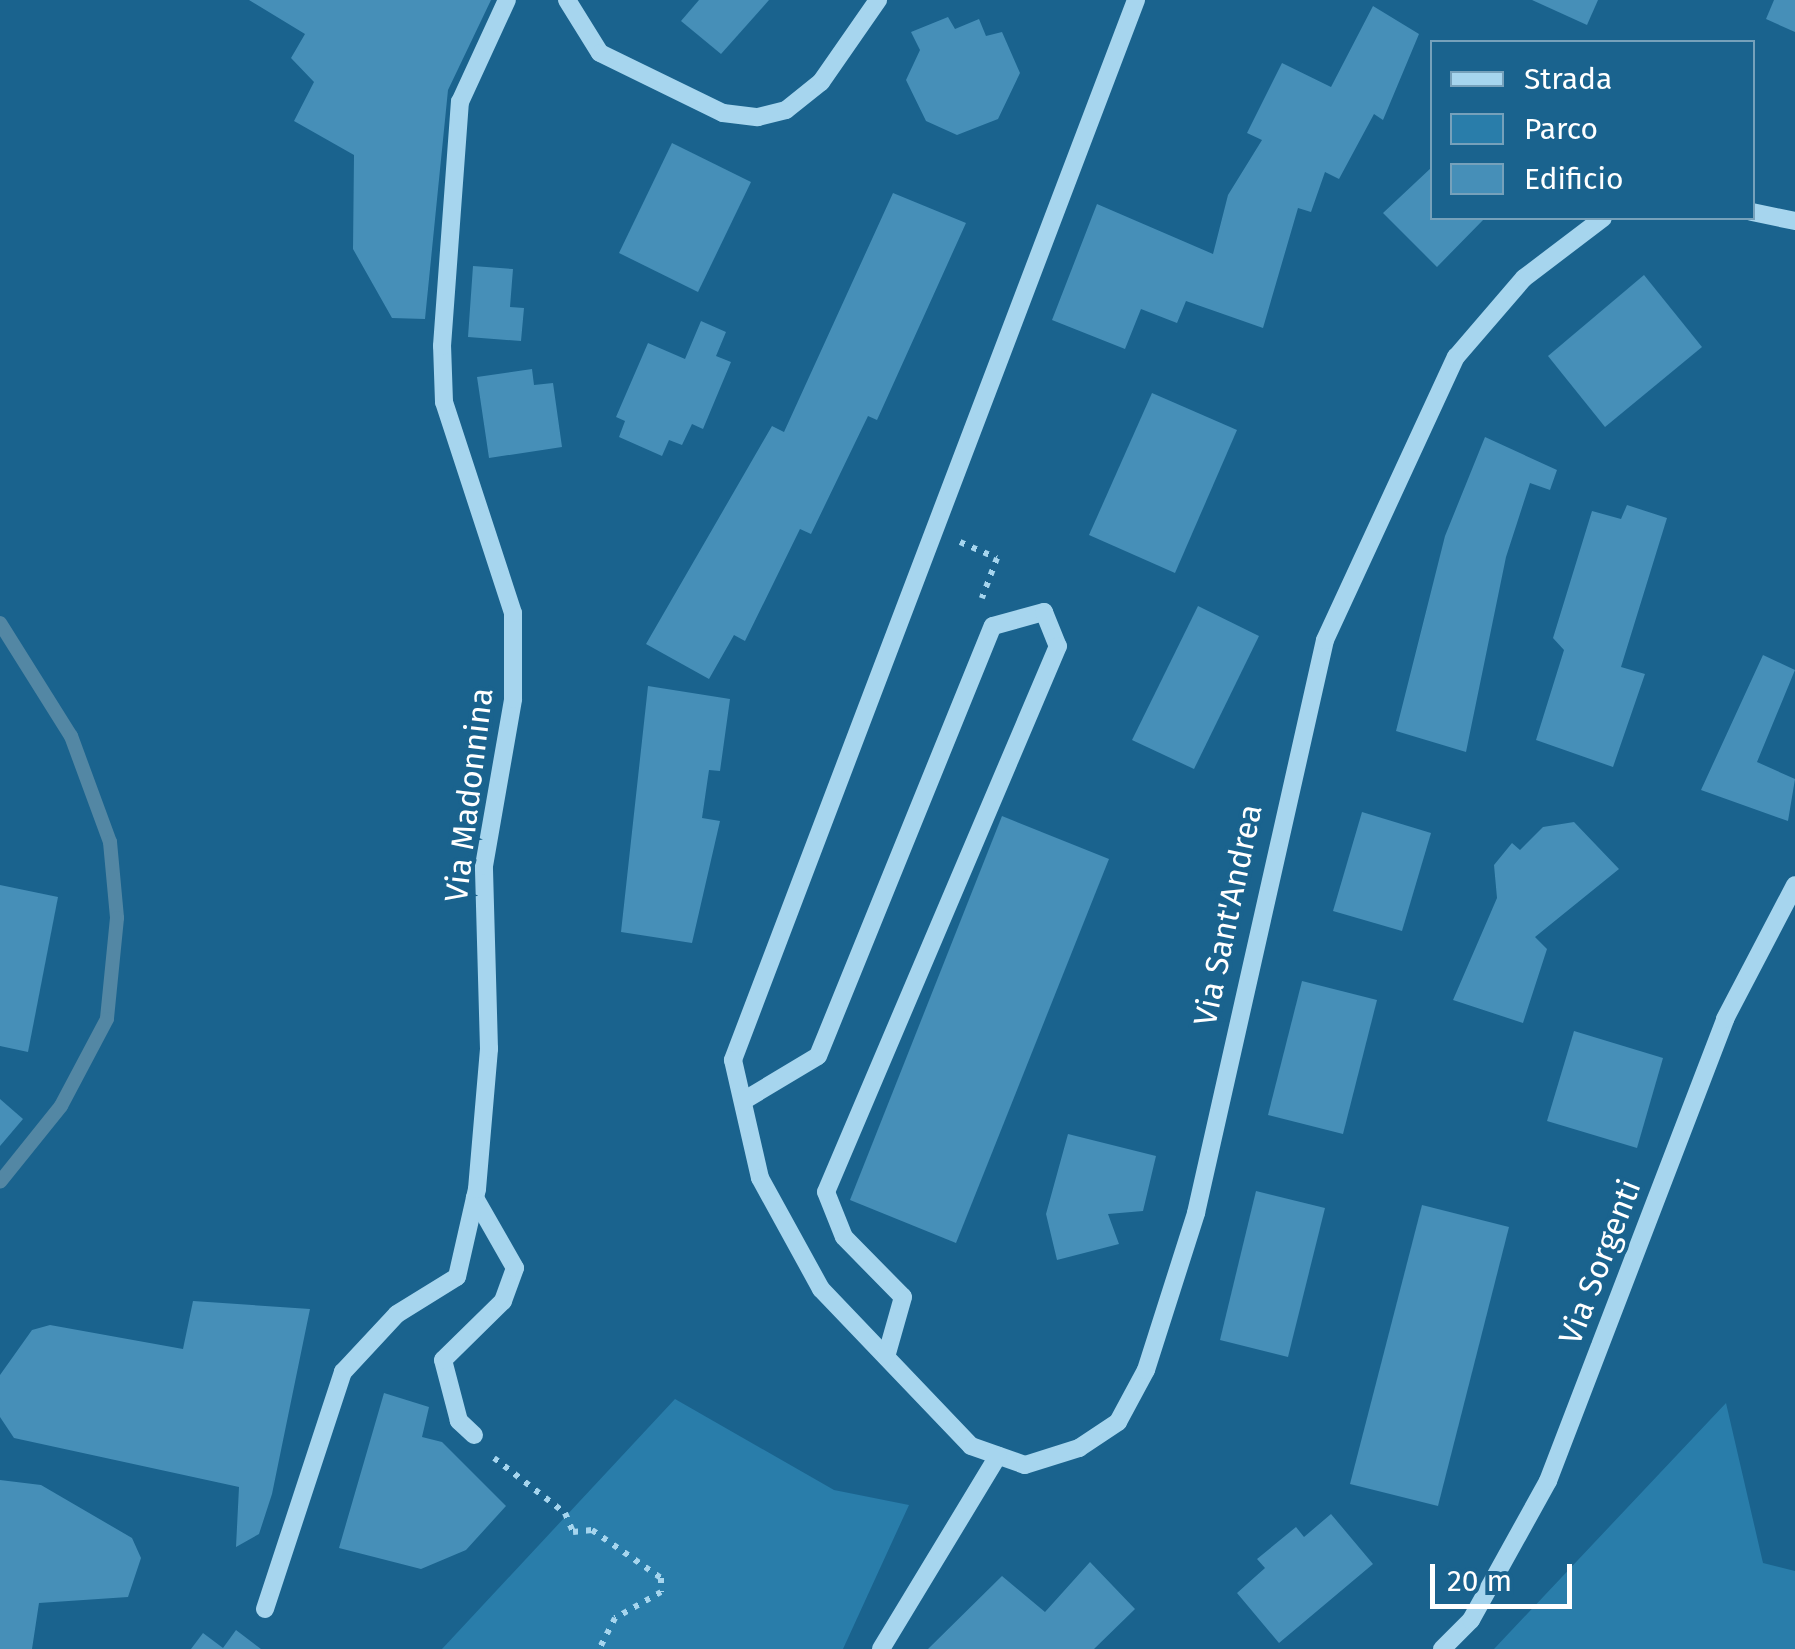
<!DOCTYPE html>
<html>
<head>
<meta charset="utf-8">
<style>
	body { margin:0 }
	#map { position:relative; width:1795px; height:1649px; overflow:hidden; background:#1a638e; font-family:"Fira Sans",sans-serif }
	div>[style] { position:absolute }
	.green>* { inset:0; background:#297daa }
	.stream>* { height:14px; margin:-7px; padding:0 7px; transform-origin:7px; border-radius:7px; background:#5387a4 }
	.building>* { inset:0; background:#468fb8 }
	.path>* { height:6px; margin-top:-3px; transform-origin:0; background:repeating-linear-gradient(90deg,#a6d5ee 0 5px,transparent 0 13px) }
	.minor>* { height:18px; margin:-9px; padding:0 9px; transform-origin:9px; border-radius:9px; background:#a6d5ee }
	span { translate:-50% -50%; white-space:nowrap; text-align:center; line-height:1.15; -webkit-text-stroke:8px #1a638e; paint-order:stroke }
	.street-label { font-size:32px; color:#fff }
	.legend { position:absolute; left:1430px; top:40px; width:325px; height:180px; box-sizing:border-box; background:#1a638e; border:2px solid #76a1bb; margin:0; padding:12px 18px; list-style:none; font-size:30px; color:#fff }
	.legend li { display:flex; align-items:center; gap:20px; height:50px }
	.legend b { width:50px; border:2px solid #76a1bb }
	.scale { position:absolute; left:1430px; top:1564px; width:142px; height:45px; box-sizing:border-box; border:5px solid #fff; border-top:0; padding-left:12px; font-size:30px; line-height:35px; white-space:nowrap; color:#fff; -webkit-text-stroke:8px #1a638e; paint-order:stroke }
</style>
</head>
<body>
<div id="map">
	<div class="green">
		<div style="clip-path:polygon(675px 1399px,834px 1490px,909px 1505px,843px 1649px,442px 1649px)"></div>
		<div style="clip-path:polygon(1726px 1403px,1763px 1563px,1795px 1571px,1795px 1649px,1494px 1649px)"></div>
	</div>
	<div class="stream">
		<div style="left:0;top:623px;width:133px;rotate:57.9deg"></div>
		<div style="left:71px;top:736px;width:113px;rotate:69.8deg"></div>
		<div style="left:110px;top:842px;width:76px;rotate:84.7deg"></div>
		<div style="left:117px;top:918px;width:101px;rotate:95.7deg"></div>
		<div style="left:107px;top:1019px;width:98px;rotate:117.9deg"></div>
		<div style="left:61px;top:1106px;width:97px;rotate:128.8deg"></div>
	</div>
	<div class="building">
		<div style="clip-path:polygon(249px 0,491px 0,448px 90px,425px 319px,392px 318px,353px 249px,354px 155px,294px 121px,314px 82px,291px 58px,305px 34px)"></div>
		<div style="clip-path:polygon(699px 0,769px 0,721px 54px,681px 21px)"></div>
		<div style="clip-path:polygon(1532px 0,1598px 0,1587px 25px)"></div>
		<div style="clip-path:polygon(1774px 0,1795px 0,1795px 32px,1766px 19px)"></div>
		<div style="clip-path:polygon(1373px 6px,1419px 34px,1383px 120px,1374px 114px,1339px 179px,1325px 172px,1311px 212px,1298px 208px,1263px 328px,1186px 301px,1177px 323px,1141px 309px,1125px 349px,1052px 320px,1097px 204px,1213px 254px,1228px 195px,1262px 140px,1247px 133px,1282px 63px,1331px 87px)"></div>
		<div style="clip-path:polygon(948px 17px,955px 29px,979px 19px,986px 36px,1002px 32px,1020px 73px,998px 119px,957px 135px,926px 121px,906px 80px,920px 50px,911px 32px)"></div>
		<div style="clip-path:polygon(672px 143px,751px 182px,698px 292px,619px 253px)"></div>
		<div style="clip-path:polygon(1432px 167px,1432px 218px,1485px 218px,1437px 267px,1383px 213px)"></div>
		<div style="clip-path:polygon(893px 193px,966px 223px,877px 420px,868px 416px,811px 534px,800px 529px,745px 641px,734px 635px,709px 679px,646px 644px,772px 426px,784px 432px)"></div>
		<div style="clip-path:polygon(473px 266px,513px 269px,510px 307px,524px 308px,521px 341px,468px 337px)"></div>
		<div style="clip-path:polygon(1644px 275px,1702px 347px,1605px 427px,1548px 356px)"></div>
		<div style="clip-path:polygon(701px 321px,726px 332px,716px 356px,731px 362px,703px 429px,692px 424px,682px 445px,669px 440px,662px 456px,619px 437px,625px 421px,616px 417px,648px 343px,685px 359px)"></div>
		<div style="clip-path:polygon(532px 369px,534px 385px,553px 383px,562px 447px,489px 458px,477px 377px)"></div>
		<div style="clip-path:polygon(1152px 393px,1237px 430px,1175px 573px,1089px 535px)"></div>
		<div style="clip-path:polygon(1485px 437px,1557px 470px,1550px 490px,1530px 483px,1506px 557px,1466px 752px,1396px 731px,1445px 536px)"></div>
		<div style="clip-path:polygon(1627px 505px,1667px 518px,1621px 667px,1645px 674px,1613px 767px,1536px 740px,1564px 650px,1553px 638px,1592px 511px,1621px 519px)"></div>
		<div style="clip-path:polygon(1198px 606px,1259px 636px,1194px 769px,1132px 740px)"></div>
		<div style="clip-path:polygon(1763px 655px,1795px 670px,1757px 762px,1795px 779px,1788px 821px,1701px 790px)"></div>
		<div style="clip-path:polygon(648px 686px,730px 699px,720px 771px,709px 770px,702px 818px,720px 821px,692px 943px,621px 932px)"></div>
		<div style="clip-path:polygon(1362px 812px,1431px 833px,1402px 931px,1333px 911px)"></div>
		<div style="clip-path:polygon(1002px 816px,1109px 859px,956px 1243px,850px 1200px)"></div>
		<div style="clip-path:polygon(1574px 822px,1619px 869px,1535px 937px,1547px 949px,1523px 1023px,1453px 1000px,1497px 898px,1494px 865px,1512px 843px,1520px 850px,1543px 827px)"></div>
		<div style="clip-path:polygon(0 885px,58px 897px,28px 1052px,0 1046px)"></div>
		<div style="clip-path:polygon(1302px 981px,1377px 1000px,1343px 1134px,1268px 1115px)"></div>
		<div style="clip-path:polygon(1574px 1031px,1663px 1058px,1637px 1148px,1547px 1121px)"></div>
		<div style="clip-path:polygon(0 1099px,23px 1119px,0 1146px)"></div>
		<div style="clip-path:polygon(1068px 1134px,1156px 1156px,1143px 1211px,1108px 1214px,1119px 1244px,1057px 1260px,1046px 1214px)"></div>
		<div style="clip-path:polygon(1256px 1191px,1325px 1208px,1288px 1357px,1220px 1340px)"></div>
		<div style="clip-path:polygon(1422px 1205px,1509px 1227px,1438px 1506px,1350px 1484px)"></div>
		<div style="clip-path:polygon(193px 1301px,310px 1309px,272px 1494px,259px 1534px,236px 1547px,239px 1487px,14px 1438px,0 1417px,0 1375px,32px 1330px,50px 1325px,183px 1349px)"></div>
		<div style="clip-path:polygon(384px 1393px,429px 1407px,422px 1437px,442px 1442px,506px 1506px,466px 1550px,421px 1569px,339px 1548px)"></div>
		<div style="clip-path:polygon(0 1480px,41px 1485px,132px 1538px,141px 1558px,128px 1597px,39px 1603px,32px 1649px,0 1649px)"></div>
		<div style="clip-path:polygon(1331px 1514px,1373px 1564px,1279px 1643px,1237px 1593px,1265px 1568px,1257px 1559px,1296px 1527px,1304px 1537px)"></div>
		<div style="clip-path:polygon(1090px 1562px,1135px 1609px,1094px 1649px,928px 1649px,1002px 1576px,1045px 1612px)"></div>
		<div style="clip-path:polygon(236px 1630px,261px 1649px,191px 1649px,203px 1633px,223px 1648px)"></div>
	</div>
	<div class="path">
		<div style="left:960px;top:542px;width:40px;rotate:23.4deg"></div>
		<div style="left:997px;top:558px;width:43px;rotate:110.6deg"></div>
		<div style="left:494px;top:1458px;width:90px;rotate:37.8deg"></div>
		<div style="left:565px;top:1513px;width:21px;rotate:67deg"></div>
		<div style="left:573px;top:1532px;width:19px;rotate:-6deg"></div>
		<div style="left:592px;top:1530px;width:84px;rotate:34.8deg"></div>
		<div style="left:661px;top:1578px;width:14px;rotate:90deg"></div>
		<div style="left:661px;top:1592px;width:53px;rotate:150.5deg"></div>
		<div style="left:615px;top:1618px;width:35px;rotate:117deg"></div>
	</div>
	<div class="minor">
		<div style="left:567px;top:0;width:62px;rotate:58.1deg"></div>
		<div style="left:600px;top:53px;width:137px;rotate:26deg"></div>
		<div style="left:723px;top:113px;width:35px;rotate:7deg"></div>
		<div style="left:758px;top:117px;width:29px;rotate:-14deg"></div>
		<div style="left:786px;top:110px;width:45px;rotate:-38.7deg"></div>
		<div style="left:821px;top:82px;width:100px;rotate:-55.2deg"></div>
		<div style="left:1136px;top:0;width:1134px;rotate:110.82deg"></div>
		<div style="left:733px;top:1060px;width:121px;rotate:77.1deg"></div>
		<div style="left:760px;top:1178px;width:127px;rotate:61.2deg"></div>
		<div style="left:821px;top:1289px;width:217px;rotate:46.3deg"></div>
		<div style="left:971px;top:1446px;width:57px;rotate:19.4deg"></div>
		<div style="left:1025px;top:1465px;width:57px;rotate:-17.5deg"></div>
		<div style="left:1079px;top:1448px;width:47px;rotate:-33.7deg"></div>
		<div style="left:1118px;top:1422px;width:59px;rotate:-61.7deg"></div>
		<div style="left:1146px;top:1370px;width:165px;rotate:-72.3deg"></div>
		<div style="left:1196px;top:1213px;width:587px;rotate:-77.31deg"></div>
		<div style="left:1325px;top:640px;width:312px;rotate:-65.2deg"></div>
		<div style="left:1456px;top:357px;width:104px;rotate:-49.3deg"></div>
		<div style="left:1524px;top:278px;width:99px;rotate:-37.2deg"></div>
		<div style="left:1752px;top:212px;width:44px;rotate:11.8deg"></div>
		<div style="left:743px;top:1101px;width:87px;rotate:-31deg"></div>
		<div style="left:818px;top:1056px;width:464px;rotate:-67.9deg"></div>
		<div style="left:993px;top:626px;width:53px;rotate:-15.4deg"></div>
		<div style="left:1044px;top:612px;width:37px;rotate:68deg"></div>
		<div style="left:1058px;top:646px;width:593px;rotate:113.02deg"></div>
		<div style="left:826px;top:1192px;width:48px;rotate:68.2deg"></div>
		<div style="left:844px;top:1237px;width:84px;rotate:45.5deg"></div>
		<div style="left:903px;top:1297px;width:62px;rotate:105.8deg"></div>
		<div style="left:474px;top:1435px;width:21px;rotate:-137deg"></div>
		<div style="left:459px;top:1421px;width:63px;rotate:-104.7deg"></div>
		<div style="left:443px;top:1360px;width:84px;rotate:-44.5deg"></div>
		<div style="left:503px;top:1301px;width:35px;rotate:-70deg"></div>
		<div style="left:515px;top:1268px;width:81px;rotate:-119.7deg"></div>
		<div style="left:265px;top:1609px;width:250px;rotate:-71.8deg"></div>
		<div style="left:343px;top:1372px;width:79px;rotate:-47deg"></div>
		<div style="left:397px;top:1314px;width:70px;rotate:-31.7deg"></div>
		<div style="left:457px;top:1277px;width:90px;rotate:-77.2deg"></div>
		<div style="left:477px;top:1189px;width:141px;rotate:-85.1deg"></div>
		<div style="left:489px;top:1049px;width:183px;rotate:-91.6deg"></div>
		<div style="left:484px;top:866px;width:169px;rotate:-80.1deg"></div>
		<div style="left:513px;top:699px;width:86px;rotate:-90deg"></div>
		<div style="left:513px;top:613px;width:222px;rotate:-108.1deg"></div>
		<div style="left:444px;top:402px;width:56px;rotate:-92deg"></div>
		<div style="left:442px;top:346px;width:245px;rotate:-85.8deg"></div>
		<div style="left:460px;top:102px;width:112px;rotate:-65.3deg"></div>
		<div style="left:881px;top:1649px;width:226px;rotate:-58.8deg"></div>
		<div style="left:1442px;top:1649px;width:41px;rotate:-45deg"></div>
		<div style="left:1471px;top:1620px;width:159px;rotate:-61deg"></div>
		<div style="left:1548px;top:1481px;width:495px;rotate:-69deg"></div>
		<div style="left:1725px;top:1019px;width:151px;rotate:-62.4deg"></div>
	</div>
	<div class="street-label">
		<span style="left:469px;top:795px;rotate:-83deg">Via Madonnina</span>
		<span style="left:1228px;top:915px;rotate:-78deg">Via Sant'Andrea</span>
		<span style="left:1600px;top:1262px;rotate:-69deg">Via Sorgenti</span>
	</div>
	<ul class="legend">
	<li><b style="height:12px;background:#a6d5ee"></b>Strada</li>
	<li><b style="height:28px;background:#297daa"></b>Parco</li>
	<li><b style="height:28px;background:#468fb8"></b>Edificio</li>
	</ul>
	<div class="scale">20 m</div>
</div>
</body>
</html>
